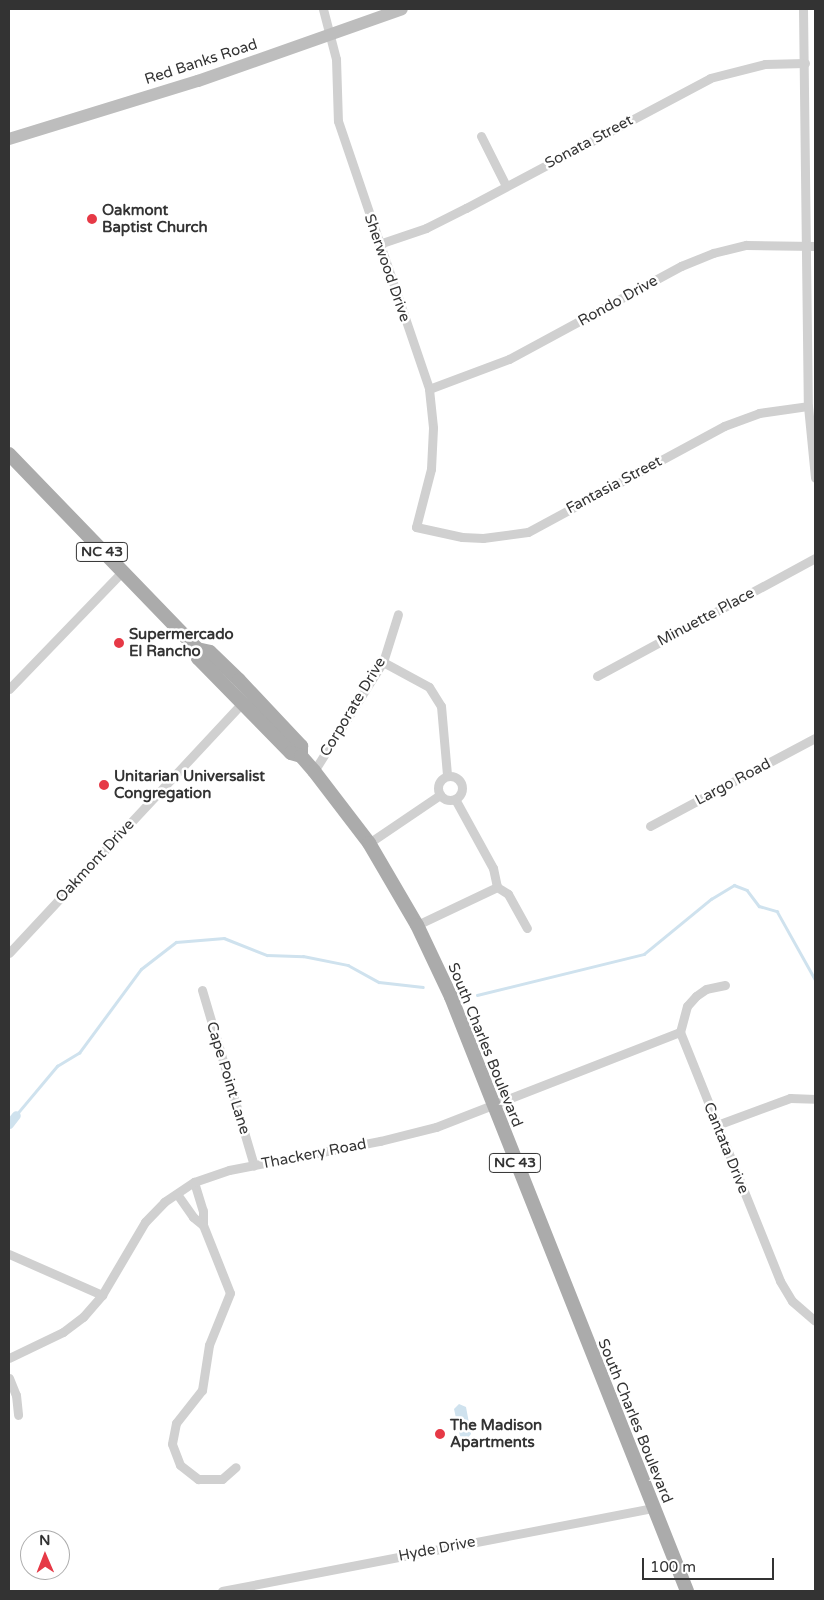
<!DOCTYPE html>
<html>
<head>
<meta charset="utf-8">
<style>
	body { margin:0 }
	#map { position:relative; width:824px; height:1600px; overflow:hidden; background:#fff; font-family:"Varela Round",sans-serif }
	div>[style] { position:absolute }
	.water>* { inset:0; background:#cfe2ee }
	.stream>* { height:2.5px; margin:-1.25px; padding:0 1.25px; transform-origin:1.25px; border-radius:1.25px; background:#cfe2ee }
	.canal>* { height:9px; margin:-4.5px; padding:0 4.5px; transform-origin:4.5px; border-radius:4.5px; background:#cfe2ee }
	.street>* { height:9px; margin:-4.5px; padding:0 4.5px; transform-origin:4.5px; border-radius:4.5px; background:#d0d0d0 }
	.street>.ring { margin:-4.5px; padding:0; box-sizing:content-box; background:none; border:9px solid #d0d0d0; border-radius:50% }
	.secondary>* { height:12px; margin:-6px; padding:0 6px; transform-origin:6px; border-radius:6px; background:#bdbdbd }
	.primary>* { height:14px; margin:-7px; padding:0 7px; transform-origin:7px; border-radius:7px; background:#ababab }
	.dots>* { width:14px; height:14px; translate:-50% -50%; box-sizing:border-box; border:2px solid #fff; border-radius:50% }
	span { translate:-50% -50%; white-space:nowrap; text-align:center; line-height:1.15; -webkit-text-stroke:5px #fff; paint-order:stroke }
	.shield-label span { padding:1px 4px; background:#fff; border:1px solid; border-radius:4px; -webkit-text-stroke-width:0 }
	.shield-label { font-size:14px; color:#333; font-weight:700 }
	.street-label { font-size:15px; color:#333 }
	.poi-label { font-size:15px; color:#333; font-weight:700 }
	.left { translate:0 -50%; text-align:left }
	.frame { position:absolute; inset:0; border:10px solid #333; pointer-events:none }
	.north { position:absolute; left:20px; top:1530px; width:50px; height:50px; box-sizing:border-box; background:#fff; border:1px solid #adadad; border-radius:50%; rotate:359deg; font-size:14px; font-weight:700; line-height:20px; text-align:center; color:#333 }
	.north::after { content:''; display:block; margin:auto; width:18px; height:22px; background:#e63946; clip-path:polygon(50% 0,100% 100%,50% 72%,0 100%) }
	.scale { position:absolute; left:642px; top:1558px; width:132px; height:22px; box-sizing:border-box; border:2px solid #333; border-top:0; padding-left:6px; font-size:15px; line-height:18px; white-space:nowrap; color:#333; -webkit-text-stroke:4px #fff; paint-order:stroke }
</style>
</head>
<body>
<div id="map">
	<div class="water">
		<div style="clip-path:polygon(459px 1404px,466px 1407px,471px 1434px,467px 1439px,460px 1436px,454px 1409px)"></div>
	</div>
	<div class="stream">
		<div style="left:477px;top:995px;width:172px;rotate:-13.8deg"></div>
		<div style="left:644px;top:954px;width:87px;rotate:-39.4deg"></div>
		<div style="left:711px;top:899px;width:27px;rotate:-31deg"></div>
		<div style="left:734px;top:885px;width:14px;rotate:21deg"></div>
		<div style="left:747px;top:890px;width:20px;rotate:53deg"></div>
		<div style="left:759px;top:906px;width:19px;rotate:16deg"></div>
		<div style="left:777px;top:911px;width:78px;rotate:60.8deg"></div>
		<div style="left:16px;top:1115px;width:64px;rotate:-50.1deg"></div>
		<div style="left:57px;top:1066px;width:26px;rotate:-31deg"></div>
		<div style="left:79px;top:1053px;width:104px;rotate:-53.6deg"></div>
		<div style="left:141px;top:969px;width:44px;rotate:-37.6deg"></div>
		<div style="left:176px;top:942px;width:48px;rotate:-4.8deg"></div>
		<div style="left:224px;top:938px;width:46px;rotate:21.6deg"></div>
		<div style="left:267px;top:955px;width:36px;rotate:2deg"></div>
		<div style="left:303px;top:956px;width:46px;rotate:11.3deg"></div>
		<div style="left:348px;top:965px;width:35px;rotate:29deg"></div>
		<div style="left:379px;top:982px;width:44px;rotate:6.5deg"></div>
	</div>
	<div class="canal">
		<div style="left:9px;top:1124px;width:11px;rotate:-52deg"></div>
	</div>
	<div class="street">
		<div style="left:323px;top:9px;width:52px;rotate:75.4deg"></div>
		<div style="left:336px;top:59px;width:62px;rotate:88.2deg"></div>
		<div style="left:338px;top:121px;width:283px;rotate:71.2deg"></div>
		<div style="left:429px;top:389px;width:39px;rotate:84deg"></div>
		<div style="left:433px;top:428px;width:41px;rotate:92.8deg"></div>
		<div style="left:431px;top:469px;width:60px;rotate:104.5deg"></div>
		<div style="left:416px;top:527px;width:47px;rotate:12.3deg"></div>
		<div style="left:462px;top:537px;width:21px;rotate:3deg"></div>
		<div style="left:483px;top:538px;width:45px;rotate:-7.6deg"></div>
		<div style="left:528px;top:532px;width:223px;rotate:-28.4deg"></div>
		<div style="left:724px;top:426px;width:37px;rotate:-20deg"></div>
		<div style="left:759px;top:413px;width:49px;rotate:-8.1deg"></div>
		<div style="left:803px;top:9px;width:397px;rotate:89.3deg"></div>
		<div style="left:808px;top:406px;width:72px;rotate:84.4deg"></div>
		<div style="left:481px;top:136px;width:56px;rotate:63.4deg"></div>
		<div style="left:379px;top:244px;width:50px;rotate:-18.8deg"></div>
		<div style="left:426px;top:228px;width:45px;rotate:-26.6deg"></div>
		<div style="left:466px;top:208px;width:276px;rotate:-28deg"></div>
		<div style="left:710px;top:78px;width:57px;rotate:-14.3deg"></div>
		<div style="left:765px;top:64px;width:40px;rotate:-1.4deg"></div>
		<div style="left:429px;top:389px;width:85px;rotate:-20.6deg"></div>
		<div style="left:509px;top:359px;width:196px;rotate:-28.4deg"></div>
		<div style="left:681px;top:266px;width:35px;rotate:-22deg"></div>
		<div style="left:713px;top:253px;width:34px;rotate:-14deg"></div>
		<div style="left:746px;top:245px;width:69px;rotate:0.8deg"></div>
		<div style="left:383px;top:662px;width:52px;rotate:28.5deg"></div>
		<div style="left:429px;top:687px;width:22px;rotate:58deg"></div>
		<div style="left:441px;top:706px;width:69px;rotate:85deg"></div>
		<div style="left:597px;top:676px;width:248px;rotate:-28.4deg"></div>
		<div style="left:9px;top:689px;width:163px;rotate:-46deg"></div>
		<div style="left:314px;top:771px;width:129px;rotate:-57.7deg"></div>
		<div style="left:383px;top:662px;width:50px;rotate:-72.6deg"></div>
		<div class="ring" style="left:438px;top:776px;width:15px;height:15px"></div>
		<div style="left:455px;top:799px;width:79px;rotate:61.2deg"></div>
		<div style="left:493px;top:868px;width:19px;rotate:78deg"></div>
		<div style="left:650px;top:826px;width:187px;rotate:-28.1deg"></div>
		<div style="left:369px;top:843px;width:86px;rotate:-34.1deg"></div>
		<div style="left:497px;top:887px;width:13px;rotate:32deg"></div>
		<div style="left:508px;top:894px;width:39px;rotate:61deg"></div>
		<div style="left:417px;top:925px;width:89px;rotate:-25.4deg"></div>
		<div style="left:9px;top:953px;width:342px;rotate:-47deg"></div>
		<div style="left:725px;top:985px;width:19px;rotate:168deg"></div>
		<div style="left:706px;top:989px;width:12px;rotate:145deg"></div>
		<div style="left:696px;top:996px;width:13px;rotate:132deg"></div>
		<div style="left:687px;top:1006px;width:27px;rotate:105deg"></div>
		<div style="left:680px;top:1032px;width:268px;rotate:68.1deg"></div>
		<div style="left:780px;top:1281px;width:23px;rotate:59deg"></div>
		<div style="left:792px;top:1301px;width:30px;rotate:41deg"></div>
		<div style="left:202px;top:990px;width:183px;rotate:73.5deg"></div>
		<div style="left:717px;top:1125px;width:78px;rotate:-20.3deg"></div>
		<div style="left:790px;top:1098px;width:25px;rotate:2deg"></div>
		<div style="left:194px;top:1182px;width:30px;rotate:73deg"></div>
		<div style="left:203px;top:1211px;width:14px;rotate:90deg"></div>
		<div style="left:203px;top:1225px;width:73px;rotate:68.3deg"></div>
		<div style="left:230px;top:1293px;width:56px;rotate:112deg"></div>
		<div style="left:209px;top:1345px;width:46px;rotate:98.8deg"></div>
		<div style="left:202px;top:1390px;width:42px;rotate:128.2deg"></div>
		<div style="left:176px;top:1423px;width:21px;rotate:101deg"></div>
		<div style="left:172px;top:1444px;width:22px;rotate:69deg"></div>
		<div style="left:180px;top:1465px;width:23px;rotate:38deg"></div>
		<div style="left:198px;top:1479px;width:24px"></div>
		<div style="left:222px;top:1479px;width:18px;rotate:-41deg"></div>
		<div style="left:177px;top:1194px;width:28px;rotate:55deg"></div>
		<div style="left:193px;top:1217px;width:13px;rotate:39deg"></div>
		<div style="left:9px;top:1254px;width:102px;rotate:23.8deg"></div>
		<div style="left:9px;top:1358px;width:60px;rotate:-25.7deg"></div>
		<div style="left:63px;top:1332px;width:25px;rotate:-37deg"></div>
		<div style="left:83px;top:1317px;width:29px;rotate:-49deg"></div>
		<div style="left:102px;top:1295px;width:85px;rotate:-59.5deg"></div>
		<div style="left:145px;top:1222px;width:28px;rotate:-46deg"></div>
		<div style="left:164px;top:1202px;width:36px;rotate:-34deg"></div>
		<div style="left:194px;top:1182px;width:37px;rotate:-19deg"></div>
		<div style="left:229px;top:1170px;width:154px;rotate:-10.9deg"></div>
		<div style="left:380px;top:1141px;width:58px;rotate:-14deg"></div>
		<div style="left:436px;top:1127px;width:262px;rotate:-21.3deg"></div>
		<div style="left:9px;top:1378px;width:18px;rotate:68deg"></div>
		<div style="left:16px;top:1395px;width:20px;rotate:84deg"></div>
		<div style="left:222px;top:1591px;width:438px;rotate:-10.9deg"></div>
	</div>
	<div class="secondary">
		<div style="left:9px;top:139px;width:198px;rotate:-17.1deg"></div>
		<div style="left:198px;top:81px;width:216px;rotate:-19.4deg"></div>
	</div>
	<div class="primary">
		<div style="left:9px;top:454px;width:271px;rotate:46deg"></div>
		<div style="left:197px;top:649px;width:13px;rotate:13deg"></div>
		<div style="left:210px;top:652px;width:40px;rotate:44deg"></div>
		<div style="left:239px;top:680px;width:91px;rotate:46.8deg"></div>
		<div style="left:301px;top:746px;width:10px;rotate:90deg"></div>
		<div style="left:197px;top:649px;width:9px;rotate:84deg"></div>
		<div style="left:198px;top:658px;width:133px;rotate:45.6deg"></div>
		<div style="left:291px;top:753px;width:10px;rotate:17deg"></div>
		<div style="left:301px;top:756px;width:20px;rotate:49deg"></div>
		<div style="left:314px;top:771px;width:91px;rotate:52.6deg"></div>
		<div style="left:369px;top:843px;width:95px;rotate:59.7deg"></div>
		<div style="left:417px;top:925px;width:80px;rotate:64.7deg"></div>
		<div style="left:451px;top:997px;width:639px;rotate:68.33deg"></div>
	</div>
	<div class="dots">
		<div style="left:92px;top:219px;background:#e63946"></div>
		<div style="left:119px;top:643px;background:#e63946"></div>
		<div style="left:104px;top:785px;background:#e63946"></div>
		<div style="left:440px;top:1434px;background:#e63946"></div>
	</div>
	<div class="shield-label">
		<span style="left:102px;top:552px">NC 43</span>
		<span style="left:515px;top:1163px">NC 43</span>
	</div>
	<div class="street-label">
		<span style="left:201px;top:62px;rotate:-18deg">Red Banks Road</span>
		<span style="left:589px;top:142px;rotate:-28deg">Sonata Street</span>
		<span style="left:387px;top:268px;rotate:71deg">Sherwood Drive</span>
		<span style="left:618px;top:301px;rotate:-29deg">Rondo Drive</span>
		<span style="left:614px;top:485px;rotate:-28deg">Fantasia Street</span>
		<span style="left:706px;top:617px;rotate:-28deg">Minuette Place</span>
		<span style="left:353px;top:707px;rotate:-59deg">Corporate Drive</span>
		<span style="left:733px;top:782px;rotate:-28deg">Largo Road</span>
		<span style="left:95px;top:861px;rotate:-47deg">Oakmont Drive</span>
		<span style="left:485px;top:1045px;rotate:68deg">South Charles Boulevard</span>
		<span style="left:228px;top:1078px;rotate:73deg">Cape Point Lane</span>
		<span style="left:726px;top:1148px;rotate:68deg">Cantata Drive</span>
		<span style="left:314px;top:1154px;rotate:-11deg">Thackery Road</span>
		<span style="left:635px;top:1421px;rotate:68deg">South Charles Boulevard</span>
		<span style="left:437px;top:1549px;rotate:-11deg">Hyde Drive</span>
	</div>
	<div class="poi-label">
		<span class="left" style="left:102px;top:219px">Oakmont<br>Baptist Church</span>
		<span class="left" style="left:129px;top:643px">Supermercado<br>El Rancho</span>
		<span class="left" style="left:114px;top:785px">Unitarian Universalist<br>Congregation</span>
		<span class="left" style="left:450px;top:1434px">The Madison<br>Apartments</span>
	</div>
	<div class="frame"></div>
	<div class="north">N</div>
	<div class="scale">100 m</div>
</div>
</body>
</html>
